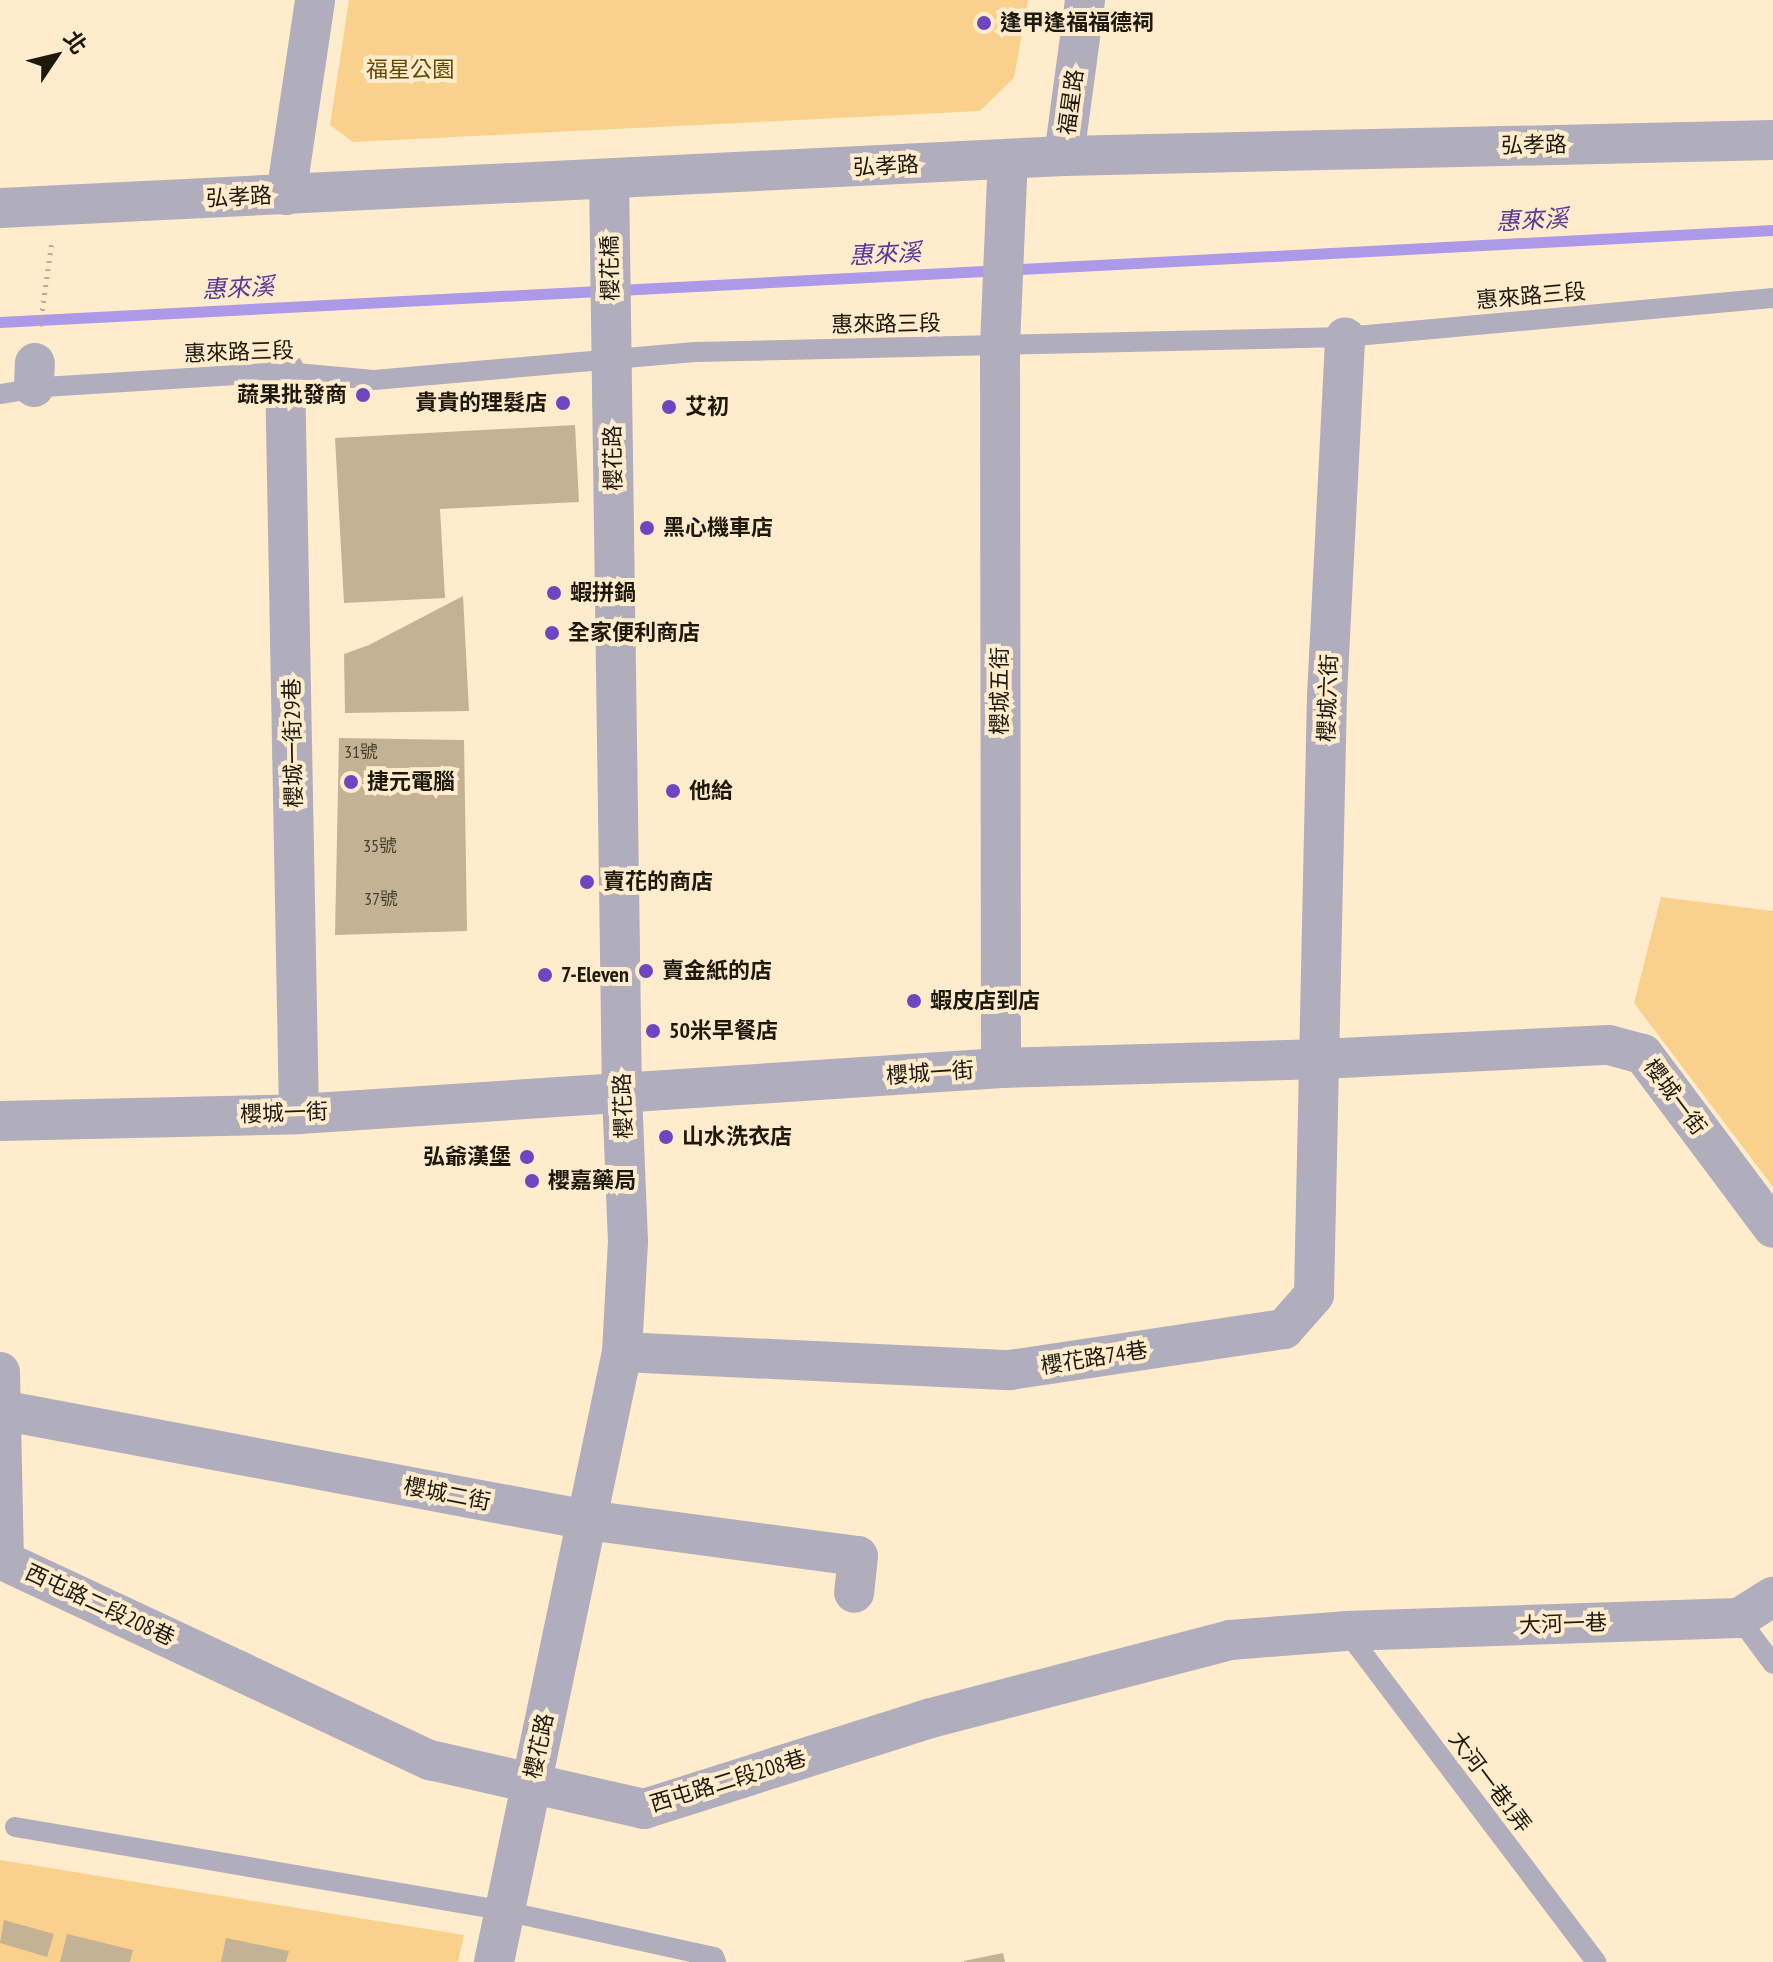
<!DOCTYPE html>
<html>
<head>
<meta charset="utf-8">
<style>
	body { margin:0 }
	#map { position:relative; width:1773px; height:1962px; overflow:hidden; background:#ffeccd; font-family:"PT Sans Narrow","Noto Sans TC",sans-serif }
	div>[style] { position:absolute }
	.green>* { inset:0; background:#f9d18c }
	.stream>* { height:11px; margin:-5.5px; padding:0 5.5px; transform-origin:5.5px; border-radius:5.5px; background:#ac99e8 }
	.building>* { inset:0; background:#c4b294 }
	.path>* { height:5px; margin-top:-2.5px; transform-origin:0; background:repeating-linear-gradient(90deg,#baab92 0 2px,transparent 0 8px) }
	.lane>* { height:20px; margin:-10px; padding:0 10px; transform-origin:10px; border-radius:10px; background:#b0adbc }
	.street>* { height:40px; margin:-20px; padding:0 20px; transform-origin:20px; border-radius:20px; background:#b0adbc }
	.dots>* { width:22px; height:22px; translate:-50% -50%; box-sizing:border-box; border:4px solid #ffeccd; border-radius:50% }
	span { translate:-50% -50%; white-space:nowrap; text-align:center; line-height:1.15; -webkit-text-stroke:8px #ffeccd; paint-order:stroke }
	.number-label { font-size:18px; color:#483f2f }
	.number-label span { -webkit-text-stroke-width:0 }
	.poi-label { font-size:22px; color:#1f190d; font-weight:700 }
	.left { translate:0 -50%; text-align:left }
	.right { translate:-100% -50%; text-align:right }
	.park-label { font-size:22px; color:#664803 }
	.street-label { font-size:22px; color:#1f190d }
	.water-label { font-size:24px; color:#573a96; font-style:italic }
	.north { position:absolute; left:16px; top:16px; width:80px; height:80px; -webkit-text-stroke:6px #ffeccd; paint-order:stroke; rotate:55deg; font-size:22px; font-weight:700; line-height:32px; text-align:center; color:#1f190d }
	.north::after { content:''; display:block; margin:auto; width:28px; height:36px; background:#1f190d; clip-path:polygon(50% 0,100% 100%,50% 72%,0 100%) }
</style>
</head>
<body>
<div id="map">
	<div class="green">
		<div style="clip-path:polygon(349px 0,1028px 0,1014px 78px,980px 111px,353px 142px,330px 125px)"></div>
		<div style="clip-path:polygon(1661px 897px,1773px 911px,1773px 1187px,1634px 1003px)"></div>
		<div style="clip-path:polygon(0 1860px,464px 1935px,458px 1962px,0 1962px)"></div>
	</div>
	<div class="stream">
		<div style="left:0;top:322px;width:1775px;rotate:-2.97deg"></div>
	</div>
	<div class="building">
		<div style="clip-path:polygon(575px 425px,579px 502px,440px 509px,445px 598px,344px 603px,335px 438px)"></div>
		<div style="clip-path:polygon(463px 596px,469px 711px,345px 713px,344px 654px,369px 645px)"></div>
		<div style="clip-path:polygon(339px 738px,464px 740px,467px 931px,335px 935px)"></div>
		<div style="clip-path:polygon(4px 1920px,54px 1934px,47px 1957px,0 1943px)"></div>
		<div style="clip-path:polygon(67px 1934px,133px 1950px,130px 1962px,60px 1962px)"></div>
		<div style="clip-path:polygon(226px 1938px,289px 1951px,286px 1962px,221px 1962px)"></div>
		<div style="clip-path:polygon(1003px 1953px,1005px 1962px,964px 1962px,964px 1961px)"></div>
	</div>
	<div class="path">
		<div style="left:40px;top:326px;width:86px;rotate:-82deg"></div>
	</div>
	<div class="lane">
		<div style="left:0;top:394px;width:45px;rotate:-9deg"></div>
		<div style="left:44px;top:387px;width:241px;rotate:-3.6deg"></div>
		<div style="left:285px;top:372px;width:89px;rotate:5.1deg"></div>
		<div style="left:374px;top:380px;width:322px;rotate:-5deg"></div>
		<div style="left:695px;top:352px;width:650px;rotate:-1.32deg"></div>
		<div style="left:1345px;top:337px;width:430px;rotate:-5.2deg"></div>
		<div style="left:1739px;top:1618px;width:57px;rotate:53.5deg"></div>
		<div style="left:1346px;top:1631px;width:415px;rotate:52.9deg"></div>
		<div style="left:15px;top:1827px;width:497px;rotate:9.7deg"></div>
		<div style="left:505px;top:1911px;width:214px;rotate:12.4deg"></div>
		<div style="left:714px;top:1957px;width:5px;rotate:68deg"></div>
	</div>
	<div class="street">
		<div style="left:1064px;top:156px;width:157px;rotate:-82.3deg"></div>
		<div style="left:286px;top:195px;width:197px;rotate:-81.5deg"></div>
		<div style="left:0;top:208px;width:1065px;rotate:-2.8deg"></div>
		<div style="left:1064px;top:156px;width:709px;rotate:-1.29deg"></div>
		<div style="left:285px;top:372px;width:742px;rotate:88.92deg"></div>
		<div style="left:34px;top:387px;width:24px;rotate:-88deg"></div>
		<div style="left:1001px;top:1068px;width:722px;rotate:-90.08deg"></div>
		<div style="left:1000px;top:346px;width:187px;rotate:-87.6deg"></div>
		<div style="left:0;top:1121px;width:299px;rotate:-1.3deg"></div>
		<div style="left:299px;top:1114px;width:704px;rotate:-3.75deg"></div>
		<div style="left:1001px;top:1068px;width:319px;rotate:-1.6deg"></div>
		<div style="left:1320px;top:1059px;width:289px;rotate:-2.8deg"></div>
		<div style="left:1609px;top:1045px;width:35px;rotate:15deg"></div>
		<div style="left:1643px;top:1054px;width:217px;rotate:53.2deg"></div>
		<div style="left:622px;top:1352px;width:388px;rotate:2.7deg"></div>
		<div style="left:1010px;top:1370px;width:277px;rotate:-8.5deg"></div>
		<div style="left:1284px;top:1329px;width:45px;rotate:-48.6deg"></div>
		<div style="left:1314px;top:1295px;width:599px;rotate:-88.76deg"></div>
		<div style="left:1327px;top:696px;width:359px;rotate:-87.1deg"></div>
		<div style="left:0;top:1372px;width:188px;rotate:88.8deg"></div>
		<div style="left:1px;top:1410px;width:596px;rotate:10.63deg"></div>
		<div style="left:587px;top:1520px;width:273px;rotate:7.6deg"></div>
		<div style="left:858px;top:1556px;width:37px;rotate:96deg"></div>
		<div style="left:0;top:1559px;width:475px;rotate:25.1deg"></div>
		<div style="left:430px;top:1760px;width:220px;rotate:12.9deg"></div>
		<div style="left:644px;top:1809px;width:301px;rotate:-17.6deg"></div>
		<div style="left:931px;top:1718px;width:309px;rotate:-14.6deg"></div>
		<div style="left:1230px;top:1640px;width:116px;rotate:-4.4deg"></div>
		<div style="left:1346px;top:1631px;width:393px;rotate:-1.9deg"></div>
		<div style="left:1739px;top:1618px;width:40px;rotate:-32deg"></div>
		<div style="left:494px;top:1962px;width:623px;rotate:-78.15deg"></div>
		<div style="left:622px;top:1352px;width:110px;rotate:-86.9deg"></div>
		<div style="left:628px;top:1242px;width:147px;rotate:-92.3deg"></div>
		<div style="left:622px;top:1095px;width:915px;rotate:-90.81deg"></div>
	</div>
	<div class="dots">
		<div style="left:984px;top:23px;background:#6e46bf"></div>
		<div style="left:363px;top:395px;background:#6e46bf"></div>
		<div style="left:563px;top:403px;background:#6e46bf"></div>
		<div style="left:669px;top:407px;background:#6e46bf"></div>
		<div style="left:647px;top:528px;background:#6e46bf"></div>
		<div style="left:554px;top:593px;background:#6e46bf"></div>
		<div style="left:552px;top:633px;background:#6e46bf"></div>
		<div style="left:351px;top:782px;background:#6e46bf"></div>
		<div style="left:673px;top:791px;background:#6e46bf"></div>
		<div style="left:587px;top:882px;background:#6e46bf"></div>
		<div style="left:646px;top:971px;background:#6e46bf"></div>
		<div style="left:545px;top:975px;background:#6e46bf"></div>
		<div style="left:914px;top:1001px;background:#6e46bf"></div>
		<div style="left:653px;top:1031px;background:#6e46bf"></div>
		<div style="left:666px;top:1137px;background:#6e46bf"></div>
		<div style="left:527px;top:1157px;background:#6e46bf"></div>
		<div style="left:532px;top:1181px;background:#6e46bf"></div>
	</div>
	<div class="number-label">
		<span style="left:361px;top:752px">31號</span>
		<span style="left:380px;top:846px">35號</span>
		<span style="left:381px;top:899px">37號</span>
	</div>
	<div class="poi-label">
		<span class="left" style="left:1000px;top:23px">逢甲逢福福德祠</span>
		<span class="right" style="left:347px;top:395px">蔬果批發商</span>
		<span class="right" style="left:547px;top:403px">貴貴的理髮店</span>
		<span class="left" style="left:685px;top:407px">艾初</span>
		<span class="left" style="left:663px;top:528px">黑心機車店</span>
		<span class="left" style="left:570px;top:593px">蝦拼鍋</span>
		<span class="left" style="left:568px;top:633px">全家便利商店</span>
		<span class="left" style="left:367px;top:782px">捷元電腦</span>
		<span class="left" style="left:689px;top:791px">他給</span>
		<span class="left" style="left:603px;top:882px">賣花的商店</span>
		<span class="left" style="left:662px;top:971px">賣金紙的店</span>
		<span class="left" style="left:561px;top:975px">7-Eleven</span>
		<span class="left" style="left:930px;top:1001px">蝦皮店到店</span>
		<span class="left" style="left:669px;top:1031px">50米早餐店</span>
		<span class="left" style="left:682px;top:1137px">山水洗衣店</span>
		<span class="right" style="left:511px;top:1157px">弘爺漢堡</span>
		<span class="left" style="left:548px;top:1181px">櫻嘉藥局</span>
	</div>
	<div class="park-label">
		<span style="left:410px;top:70px">福星公園</span>
	</div>
	<div class="street-label">
		<span style="left:1071px;top:102px;rotate:-82deg">福星路</span>
		<span style="left:1534px;top:145px;rotate:-1deg">弘孝路</span>
		<span style="left:886px;top:166px;rotate:-3deg">弘孝路</span>
		<span style="left:239px;top:197px;rotate:-3deg">弘孝路</span>
		<span style="left:610px;top:268px;rotate:-91deg">櫻花橋</span>
		<span style="left:1531px;top:296px;rotate:-5deg">惠來路三段</span>
		<span style="left:886px;top:324px;rotate:-1deg">惠來路三段</span>
		<span style="left:239px;top:352px;rotate:-2deg">惠來路三段</span>
		<span style="left:613px;top:458px;rotate:-91deg">櫻花路</span>
		<span style="left:1000px;top:691px;rotate:-90deg">櫻城五街</span>
		<span style="left:1328px;top:698px;rotate:-88deg">櫻城六街</span>
		<span style="left:293px;top:743px;rotate:-91deg">櫻城一街29巷</span>
		<span style="left:930px;top:1073px;rotate:-4deg">櫻城一街</span>
		<span style="left:1675px;top:1097px;rotate:53deg">櫻城一街</span>
		<span style="left:623px;top:1106px;rotate:-92deg">櫻花路</span>
		<span style="left:284px;top:1113px;rotate:-2deg">櫻城一街</span>
		<span style="left:1094px;top:1358px;rotate:-9deg">櫻花路74巷</span>
		<span style="left:447px;top:1494px;rotate:11deg">櫻城二街</span>
		<span style="left:100px;top:1605px;rotate:25deg">西屯路二段208巷</span>
		<span style="left:1563px;top:1624px;rotate:-2deg">大河一巷</span>
		<span style="left:539px;top:1746px;rotate:-78deg">櫻花路</span>
		<span style="left:728px;top:1781px;rotate:-17deg">西屯路二段208巷</span>
		<span style="left:1490px;top:1782px;rotate:53deg">大河一巷1弄</span>
	</div>
	<div class="water-label">
		<span style="left:1532px;top:220px;rotate:-3deg">惠來溪</span>
		<span style="left:885px;top:254px;rotate:-3deg">惠來溪</span>
		<span style="left:238px;top:288px;rotate:-3deg">惠來溪</span>
	</div>
	<div class="north">北</div>
</div>
</body>
</html>
